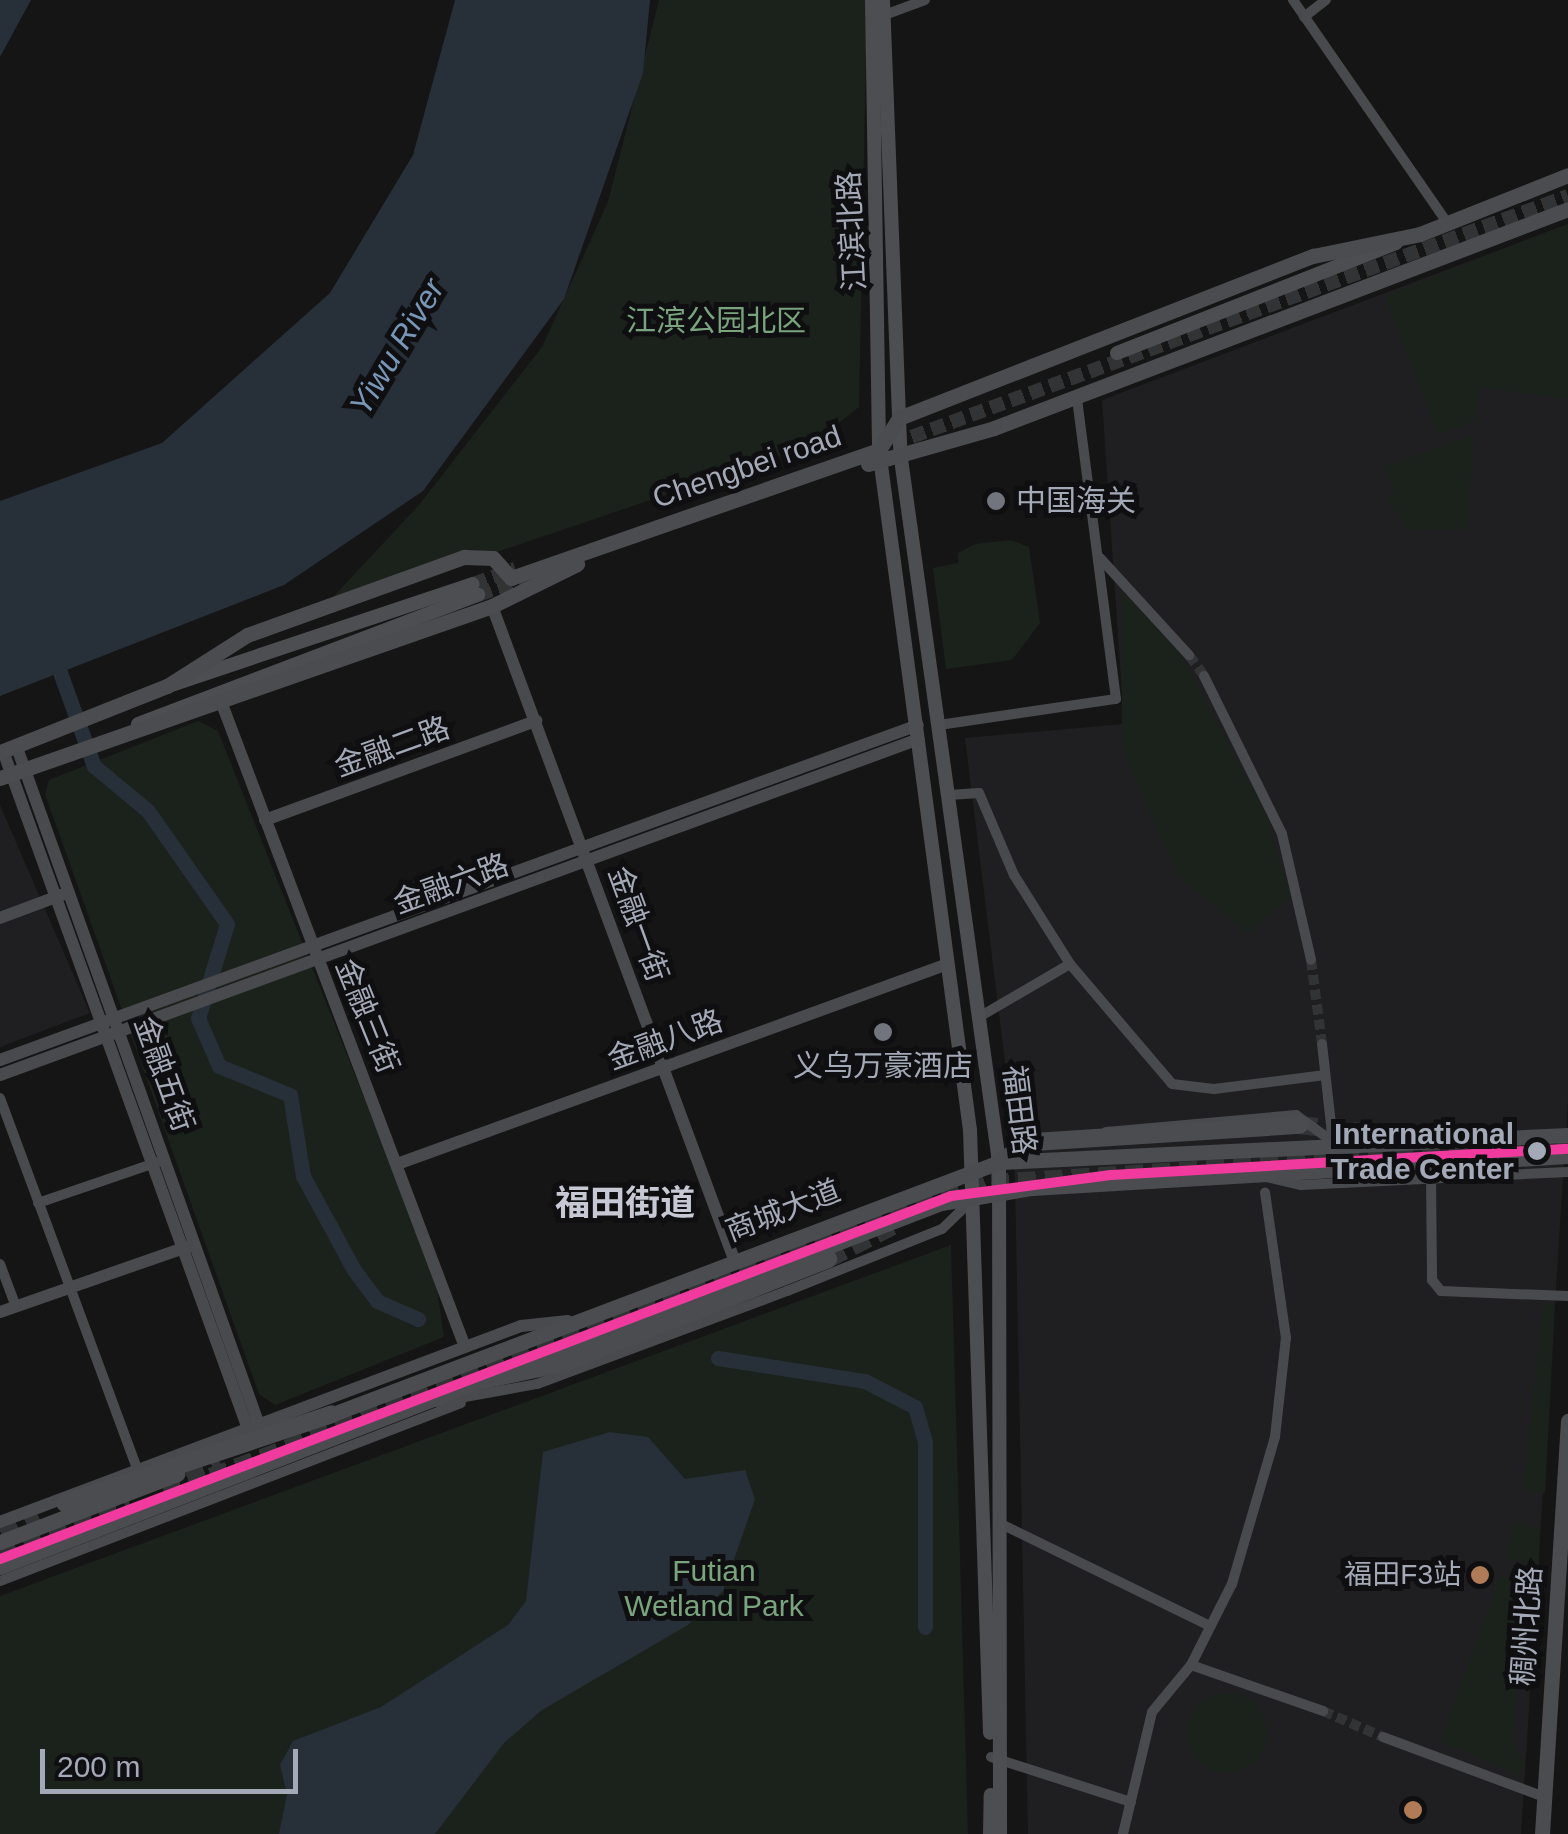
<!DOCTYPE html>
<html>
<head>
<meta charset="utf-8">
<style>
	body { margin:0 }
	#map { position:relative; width:1568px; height:1834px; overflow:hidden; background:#151515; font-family:Arial,"Noto Sans SC",sans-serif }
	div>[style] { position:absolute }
	.built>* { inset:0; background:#1f1f21 }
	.green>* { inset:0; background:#1b221c }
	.round { border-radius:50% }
	.water>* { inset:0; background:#272f38 }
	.river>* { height:15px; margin:-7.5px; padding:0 7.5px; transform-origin:7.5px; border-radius:7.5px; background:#272f38 }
	.minor-tunnel>* { height:10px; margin-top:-5px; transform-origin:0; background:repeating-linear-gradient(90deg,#323335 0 10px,transparent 0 15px) }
	.secondary-tunnel>* { height:14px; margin-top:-7px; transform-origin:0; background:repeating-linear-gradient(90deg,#323335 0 14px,transparent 0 21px) }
	.trunk-tunnel>* { height:18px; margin-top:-9px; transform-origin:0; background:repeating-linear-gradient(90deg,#323335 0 18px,transparent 0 27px) }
	.minor>* { height:10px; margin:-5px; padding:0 5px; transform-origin:5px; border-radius:5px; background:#494a4e }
	.tertiary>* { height:12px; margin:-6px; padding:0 6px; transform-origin:6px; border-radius:6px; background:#494a4e }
	.secondary>* { height:14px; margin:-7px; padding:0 7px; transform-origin:7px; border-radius:7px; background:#4c4e52 }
	.primary>* { height:15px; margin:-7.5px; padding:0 7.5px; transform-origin:7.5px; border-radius:7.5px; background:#4b4c50 }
	.trunk>* { height:18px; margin:-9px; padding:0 9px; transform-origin:9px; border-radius:9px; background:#4b4c50 }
	.metro-1>* { height:10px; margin:-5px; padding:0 5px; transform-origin:5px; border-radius:5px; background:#f13a9d }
	.dots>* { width:28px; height:28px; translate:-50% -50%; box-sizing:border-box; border:5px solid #0f0f11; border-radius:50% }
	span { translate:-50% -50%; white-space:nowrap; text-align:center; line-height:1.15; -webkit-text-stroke:10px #0f0f11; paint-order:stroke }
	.bus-label { font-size:28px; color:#a4a9b7 }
	.right { translate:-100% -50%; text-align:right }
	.street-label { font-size:30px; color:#a4a9b7 }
	.park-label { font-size:30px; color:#7aa47e }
	.poi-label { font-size:30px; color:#a4a9b7 }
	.left { translate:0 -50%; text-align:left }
	.stop-label { font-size:30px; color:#a4a9b7; font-weight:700 }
	.water-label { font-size:32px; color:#7896b6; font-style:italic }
	.quarter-label { font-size:35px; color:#c6c9d3; font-weight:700 }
	.scale { position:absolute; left:40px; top:1749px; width:258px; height:45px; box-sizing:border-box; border:5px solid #a4a9b7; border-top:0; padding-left:12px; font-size:30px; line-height:35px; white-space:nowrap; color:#a4a9b7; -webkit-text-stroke:8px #0f0f11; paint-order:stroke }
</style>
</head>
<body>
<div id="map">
	<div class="built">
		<div style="clip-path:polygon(1568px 224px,1568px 1100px,1521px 1834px,1028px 1834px,1014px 1135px,965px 738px,1124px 724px,1102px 400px)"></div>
		<div style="clip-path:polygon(0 805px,90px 1013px,0 1047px)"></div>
	</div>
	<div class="green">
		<div style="clip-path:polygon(659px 0,867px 0,859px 407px,808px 447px,319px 612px,419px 505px,542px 347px,608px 202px)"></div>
		<div style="clip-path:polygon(1568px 224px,1568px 399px,1479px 387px,1476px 420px,1438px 435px,1385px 296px)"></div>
		<div style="clip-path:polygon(1474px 435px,1467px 529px,1408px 530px,1385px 497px,1395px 493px,1384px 467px)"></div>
		<div style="clip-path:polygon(1011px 540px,1029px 547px,1040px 623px,1012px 660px,946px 669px,933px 568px,958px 563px,958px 553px,975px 544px)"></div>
		<div style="clip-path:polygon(1122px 586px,1183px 659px,1265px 813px,1290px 897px,1248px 933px,1178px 876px,1122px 748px)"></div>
		<div style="clip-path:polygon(198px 721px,218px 731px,435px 1276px,444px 1337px,275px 1405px,259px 1394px,45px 794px,49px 780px)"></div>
		<div style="clip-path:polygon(951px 1245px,968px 1834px,0 1834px,0 1596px)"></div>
		<div style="clip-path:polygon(1543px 1304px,1555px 1305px,1545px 1493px,1523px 1491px)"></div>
		<div style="clip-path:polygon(1514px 1521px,1540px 1529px,1539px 1567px,1506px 1559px)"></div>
		<div style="clip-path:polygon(1501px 1575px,1534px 1591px,1521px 1600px,1519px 1650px,1530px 1670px,1516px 1684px,1513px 1745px,1525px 1765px,1518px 1775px,1440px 1741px)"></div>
		<div class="round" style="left:1187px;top:1693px;width:80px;height:80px"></div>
	</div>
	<div class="water">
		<div style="clip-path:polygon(0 0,31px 0,0 57px)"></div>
		<div style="clip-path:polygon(455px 0,650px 0,643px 73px,564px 299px,423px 491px,284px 585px,0 696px,0 501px,162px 443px,330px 293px,413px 155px)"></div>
		<div style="clip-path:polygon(610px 1432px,648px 1437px,685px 1479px,745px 1470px,755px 1499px,723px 1591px,688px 1625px,542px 1710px,504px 1743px,435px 1834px,279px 1834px,287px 1794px,280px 1765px,293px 1741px,381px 1707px,508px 1625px,526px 1601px,543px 1452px)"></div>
	</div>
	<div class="river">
		<div style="left:53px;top:653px;width:120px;rotate:70.1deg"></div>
		<div style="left:94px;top:766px;width:70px;rotate:39.8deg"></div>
		<div style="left:148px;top:811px;width:138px;rotate:55deg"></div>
		<div style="left:227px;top:924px;width:98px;rotate:107.1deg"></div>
		<div style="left:198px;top:1018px;width:52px;rotate:66.4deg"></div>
		<div style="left:219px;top:1066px;width:77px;rotate:22.2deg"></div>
		<div style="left:290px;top:1095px;width:82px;rotate:80.9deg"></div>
		<div style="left:303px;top:1176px;width:107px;rotate:61.5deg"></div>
		<div style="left:354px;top:1270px;width:39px;rotate:53deg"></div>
		<div style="left:377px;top:1301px;width:45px;rotate:23.7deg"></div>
		<div style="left:718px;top:1358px;width:149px;rotate:8.9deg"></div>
		<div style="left:865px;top:1381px;width:56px;rotate:27.5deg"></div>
		<div style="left:915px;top:1407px;width:37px;rotate:74deg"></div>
		<div style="left:925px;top:1443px;width:184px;rotate:90deg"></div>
	</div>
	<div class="minor-tunnel">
		<div style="left:1189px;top:655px;width:26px;rotate:54deg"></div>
		<div style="left:1311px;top:960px;width:85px;rotate:82.5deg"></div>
		<div style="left:1323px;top:1711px;width:65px;rotate:23.4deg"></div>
	</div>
	<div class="secondary-tunnel">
		<div style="left:892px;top:444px;width:720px;rotate:-20.15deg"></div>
		<div style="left:473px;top:584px;width:45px;rotate:-19.7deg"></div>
		<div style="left:478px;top:595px;width:49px;rotate:-20.3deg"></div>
	</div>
	<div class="trunk-tunnel">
		<div style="left:1299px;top:1125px;width:133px;rotate:6.5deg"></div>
		<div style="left:828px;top:1259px;width:80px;rotate:-26.9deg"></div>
		<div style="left:211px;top:1477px;width:834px;rotate:-20.65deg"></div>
		<div style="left:991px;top:1183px;width:578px;rotate:-3.67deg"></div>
		<div style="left:162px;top:1487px;width:63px;rotate:-21.3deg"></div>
		<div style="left:0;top:1531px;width:41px;rotate:-24.7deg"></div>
		<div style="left:0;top:1557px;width:140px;rotate:-20.1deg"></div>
	</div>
	<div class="minor">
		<div style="left:1293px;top:0;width:274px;rotate:55.3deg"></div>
		<div style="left:879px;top:17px;width:49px;rotate:-20.3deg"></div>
		<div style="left:1304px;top:17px;width:28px;rotate:-38deg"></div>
		<div style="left:1100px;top:558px;width:132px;rotate:47.5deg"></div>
		<div style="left:1204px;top:676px;width:176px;rotate:63.7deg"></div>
		<div style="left:1282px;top:834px;width:129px;rotate:77deg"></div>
		<div style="left:939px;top:725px;width:179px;rotate:-8.4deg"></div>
		<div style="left:1116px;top:699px;width:304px;rotate:-97.4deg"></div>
		<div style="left:949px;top:795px;width:30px;rotate:-4deg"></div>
		<div style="left:979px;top:793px;width:89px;rotate:66.9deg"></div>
		<div style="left:1014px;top:875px;width:105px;rotate:57.8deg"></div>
		<div style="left:1070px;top:964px;width:157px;rotate:49.6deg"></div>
		<div style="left:1172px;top:1084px;width:42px;rotate:6.8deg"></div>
		<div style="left:1214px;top:1089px;width:112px;rotate:-7.2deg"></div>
		<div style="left:979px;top:1017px;width:105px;rotate:-30.2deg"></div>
		<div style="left:1322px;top:1044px;width:99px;rotate:83.6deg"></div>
		<div style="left:0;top:1098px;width:395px;rotate:69.7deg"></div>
		<div style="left:1106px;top:1132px;width:191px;rotate:-5.1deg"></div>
		<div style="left:1296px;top:1115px;width:46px;rotate:36.1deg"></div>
		<div style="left:1266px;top:1177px;width:36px;rotate:13deg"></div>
		<div style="left:1301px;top:1185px;width:267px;rotate:-2.8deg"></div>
		<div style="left:1431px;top:1178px;width:102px;rotate:89.4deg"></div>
		<div style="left:1432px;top:1280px;width:14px;rotate:51deg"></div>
		<div style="left:1441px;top:1291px;width:127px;rotate:2.3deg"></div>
		<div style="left:38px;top:1203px;width:127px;rotate:-18.9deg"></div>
		<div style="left:0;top:1264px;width:46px;rotate:69.6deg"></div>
		<div style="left:437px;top:1402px;width:102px;rotate:-10.2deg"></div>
		<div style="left:537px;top:1384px;width:267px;rotate:-20.4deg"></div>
		<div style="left:787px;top:1291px;width:167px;rotate:-21.8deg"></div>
		<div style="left:942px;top:1229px;width:42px;rotate:-44deg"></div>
		<div style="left:999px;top:1523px;width:233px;rotate:26deg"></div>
		<div style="left:0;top:1581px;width:494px;rotate:-21.1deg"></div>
		<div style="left:1191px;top:1665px;width:140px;rotate:19.2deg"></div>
		<div style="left:1383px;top:1737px;width:172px;rotate:20.4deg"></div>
		<div style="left:991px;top:1757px;width:147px;rotate:17.8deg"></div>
		<div style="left:1123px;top:1834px;width:125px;rotate:-76.6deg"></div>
		<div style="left:1152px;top:1712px;width:61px;rotate:-50.3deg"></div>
		<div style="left:1191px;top:1665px;width:91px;rotate:-63.2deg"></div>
		<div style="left:1232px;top:1584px;width:153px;rotate:-73.7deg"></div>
		<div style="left:1275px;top:1437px;width:100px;rotate:-83.7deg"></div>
		<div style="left:1286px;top:1338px;width:147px;rotate:-98.2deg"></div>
	</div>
	<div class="tertiary">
		<div style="left:492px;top:606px;width:696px;rotate:69.67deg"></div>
		<div style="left:222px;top:704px;width:687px;rotate:69.3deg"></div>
		<div style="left:16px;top:745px;width:719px;rotate:70.33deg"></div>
		<div style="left:3px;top:751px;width:718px;rotate:70.13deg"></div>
		<div style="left:265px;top:820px;width:289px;rotate:-20.1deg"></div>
		<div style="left:0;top:918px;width:68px;rotate:-20.6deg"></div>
		<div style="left:0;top:1060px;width:977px;rotate:-20.05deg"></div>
		<div style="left:0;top:1075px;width:978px;rotate:-20.08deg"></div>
		<div style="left:400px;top:1163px;width:583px;rotate:-19.96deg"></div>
		<div style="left:0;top:1312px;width:200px;rotate:-19.2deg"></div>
		<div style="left:0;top:1522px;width:557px;rotate:-20.62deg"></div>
		<div style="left:521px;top:1326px;width:47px;rotate:-6.1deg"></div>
	</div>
	<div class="secondary">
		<div style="left:872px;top:0;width:450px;rotate:89.1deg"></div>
		<div style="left:879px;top:450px;width:686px;rotate:82.38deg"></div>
		<div style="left:970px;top:1130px;width:603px;rotate:88.1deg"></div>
		<div style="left:883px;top:0;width:459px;rotate:87.8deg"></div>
		<div style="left:901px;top:459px;width:710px;rotate:82.06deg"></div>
		<div style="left:999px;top:1162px;width:672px;rotate:89.91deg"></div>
		<div style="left:1117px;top:353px;width:300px;rotate:-21.5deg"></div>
		<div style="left:171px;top:685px;width:318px;rotate:-18.5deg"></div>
		<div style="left:138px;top:724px;width:364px;rotate:-20.8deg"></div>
		<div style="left:990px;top:1834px;width:39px;rotate:-89deg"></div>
	</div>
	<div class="primary">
		<div style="left:868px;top:464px;width:131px;rotate:-15.9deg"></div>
		<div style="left:994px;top:428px;width:614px;rotate:-20.88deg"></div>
		<div style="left:0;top:752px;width:180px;rotate:-21.6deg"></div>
		<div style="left:167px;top:686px;width:95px;rotate:-32.5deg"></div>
		<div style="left:247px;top:635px;width:231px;rotate:-19.8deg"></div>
		<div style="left:464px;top:557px;width:29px;rotate:2deg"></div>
		<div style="left:493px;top:558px;width:27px;rotate:48deg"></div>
		<div style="left:511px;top:578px;width:390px;rotate:-19.2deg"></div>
		<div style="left:879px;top:450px;width:38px;rotate:-58deg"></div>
		<div style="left:899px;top:418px;width:445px;rotate:-21.4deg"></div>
		<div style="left:1313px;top:256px;width:109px;rotate:-11.6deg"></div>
		<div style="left:1420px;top:234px;width:159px;rotate:-21.7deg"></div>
		<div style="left:0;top:778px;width:521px;rotate:-19.27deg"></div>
		<div style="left:492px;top:606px;width:95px;rotate:-26.3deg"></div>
		<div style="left:516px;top:1367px;width:456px;rotate:-21.1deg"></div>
		<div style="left:941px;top:1203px;width:92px;rotate:-9.4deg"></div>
		<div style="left:1032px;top:1188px;width:537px;rotate:-3.42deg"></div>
		<div style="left:325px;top:1417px;width:721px;rotate:-20.72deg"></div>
		<div style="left:999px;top:1162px;width:570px;rotate:-2.72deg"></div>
		<div style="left:0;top:1542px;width:190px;rotate:-21deg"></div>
		<div style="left:0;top:1567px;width:526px;rotate:-21.19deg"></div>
		<div style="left:1542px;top:1834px;width:414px;rotate:-86.4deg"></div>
	</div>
	<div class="trunk">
		<div style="left:999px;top:1162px;width:40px;rotate:-29.7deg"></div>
		<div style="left:1034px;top:1142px;width:266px;rotate:-3.7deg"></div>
		<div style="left:483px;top:1380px;width:82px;rotate:-12deg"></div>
		<div style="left:563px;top:1363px;width:285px;rotate:-21.4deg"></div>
		<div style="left:65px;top:1503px;width:281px;rotate:-18.4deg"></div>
	</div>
	<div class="metro-1">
		<div style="left:0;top:1559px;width:1018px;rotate:-20.89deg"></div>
		<div style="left:951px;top:1196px;width:161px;rotate:-7.5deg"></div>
		<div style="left:1111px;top:1175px;width:458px;rotate:-3.3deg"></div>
	</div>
	<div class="dots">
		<div style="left:996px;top:501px;background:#72757e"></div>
		<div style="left:883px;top:1032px;background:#72757e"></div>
		<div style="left:1537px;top:1151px;background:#a4a9b7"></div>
		<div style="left:1480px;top:1575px;background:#b07c57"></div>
		<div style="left:1413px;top:1810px;background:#b07c57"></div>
	</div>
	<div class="bus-label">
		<span class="right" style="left:1461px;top:1575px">福田F3站</span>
	</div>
	<div class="street-label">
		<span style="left:852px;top:231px;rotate:-93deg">江滨北路</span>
		<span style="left:747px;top:467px;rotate:-19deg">Chengbei road</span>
		<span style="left:392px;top:747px;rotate:-20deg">金融二路</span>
		<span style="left:451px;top:884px;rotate:-20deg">金融六路</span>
		<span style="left:638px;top:924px;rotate:70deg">金融一街</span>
		<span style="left:367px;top:1016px;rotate:68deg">金融三街</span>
		<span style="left:665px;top:1040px;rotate:-20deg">金融八路</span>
		<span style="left:164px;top:1074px;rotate:70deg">金融五街</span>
		<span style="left:1019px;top:1110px;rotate:83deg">福田路</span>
		<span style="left:783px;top:1211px;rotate:-21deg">商城大道</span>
		<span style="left:1527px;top:1626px;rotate:-86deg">稠州北路</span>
	</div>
	<div class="park-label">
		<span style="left:716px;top:321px">江滨公园北区</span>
		<span style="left:714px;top:1588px">Futian<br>Wetland Park</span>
	</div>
	<div class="poi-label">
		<span class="left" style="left:1016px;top:501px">中国海关</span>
		<span style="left:883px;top:1066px">义乌万豪酒店</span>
	</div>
	<div class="stop-label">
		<span class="right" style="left:1514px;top:1151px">International<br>Trade Center</span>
	</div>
	<div class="water-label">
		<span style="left:397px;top:347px;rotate:-59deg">Yiwu River</span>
	</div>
	<div class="quarter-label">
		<span style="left:625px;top:1203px">福田街道</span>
	</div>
	<div class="scale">200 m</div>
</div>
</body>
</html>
